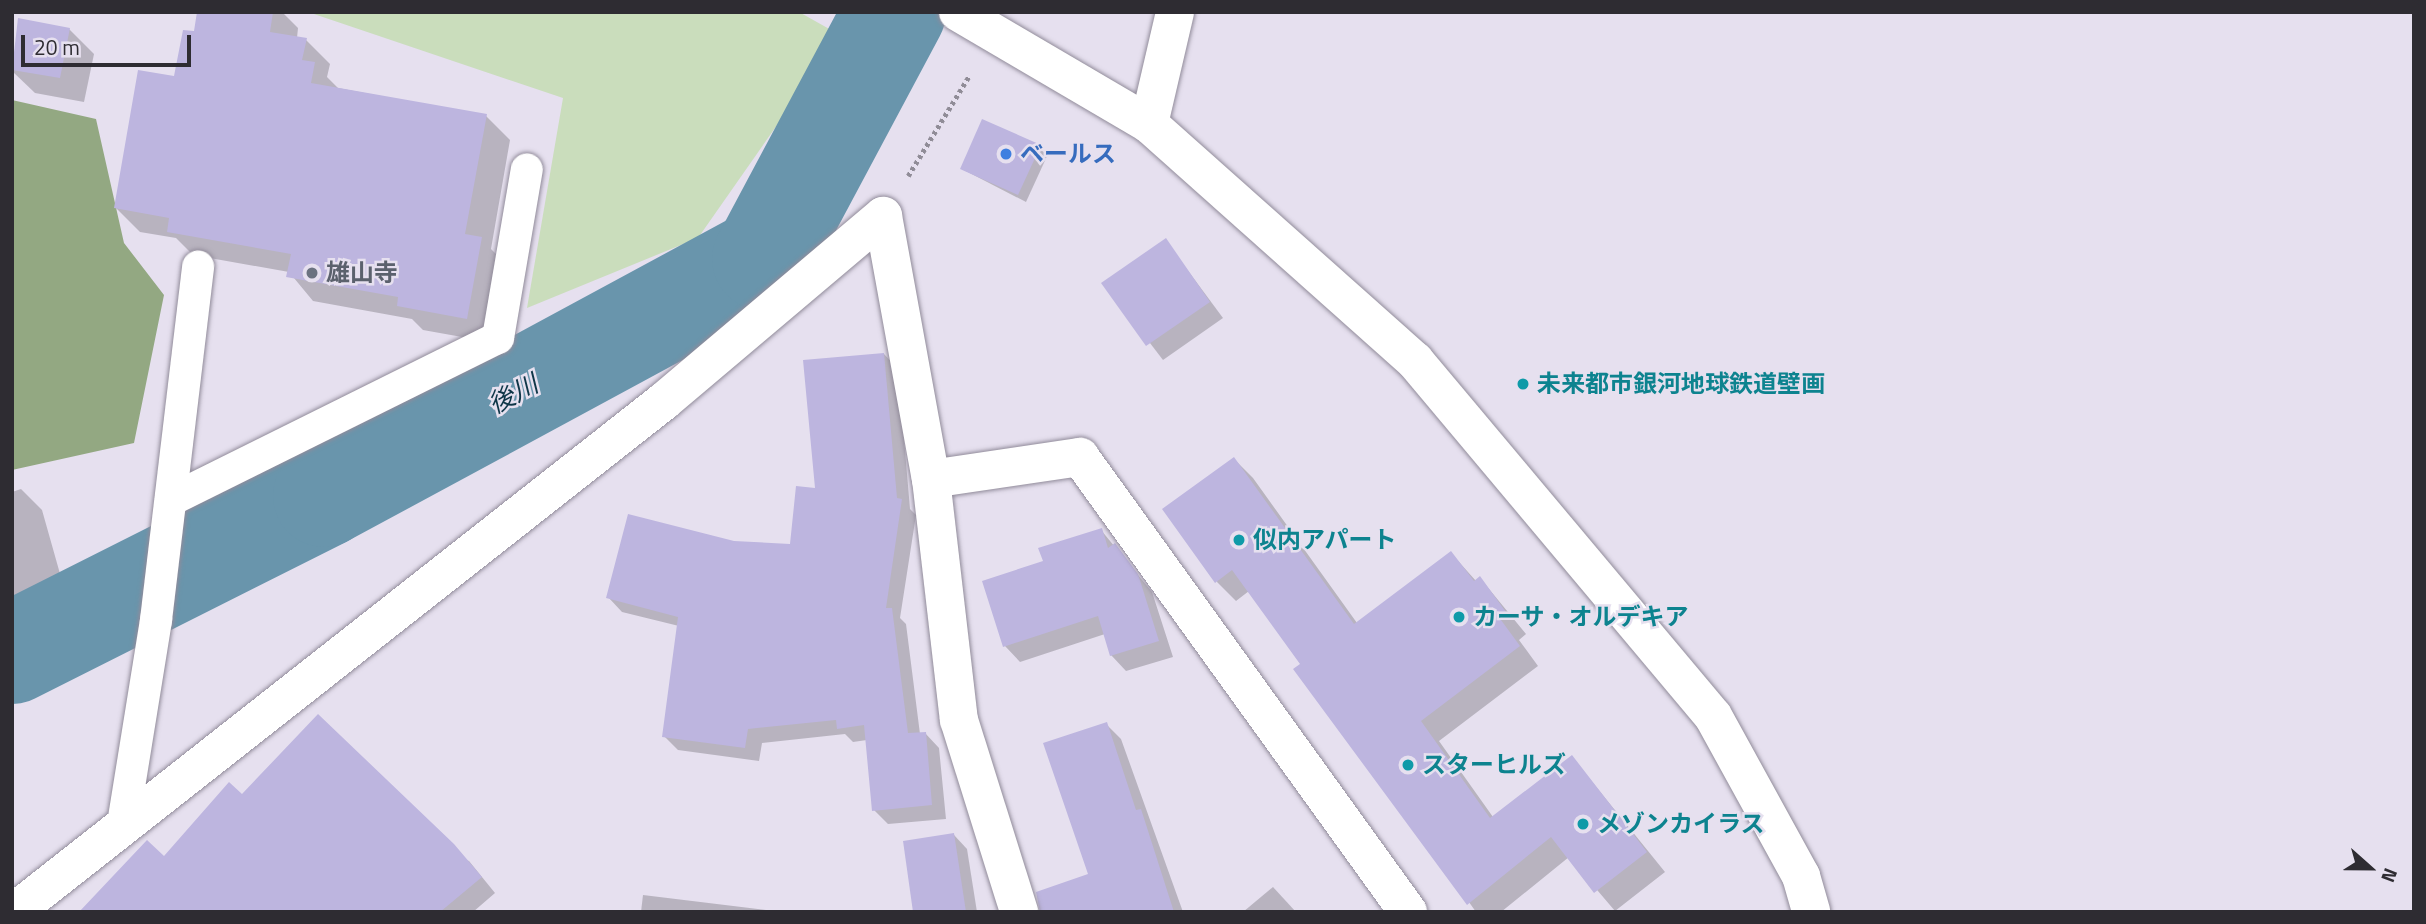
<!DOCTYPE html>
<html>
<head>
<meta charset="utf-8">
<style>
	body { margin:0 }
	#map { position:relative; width:2426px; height:924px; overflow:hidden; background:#e6e0ef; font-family:"Titillium Web","Noto Sans JP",sans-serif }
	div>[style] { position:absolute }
	.green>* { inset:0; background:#caddbc }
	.forest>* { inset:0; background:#93a882 }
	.shadow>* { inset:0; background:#0003 }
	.river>* { height:102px; margin:-51px; padding:0 51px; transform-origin:51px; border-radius:51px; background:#6995ac }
	.building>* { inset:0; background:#bdb5df }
	.path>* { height:4.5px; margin-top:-2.25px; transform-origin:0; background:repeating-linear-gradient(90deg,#908c97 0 3.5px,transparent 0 7px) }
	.roads { filter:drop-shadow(0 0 2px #918b9a) drop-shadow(0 0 2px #918b9a) }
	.lane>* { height:32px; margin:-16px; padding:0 16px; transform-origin:16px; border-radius:16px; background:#fff }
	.street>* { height:38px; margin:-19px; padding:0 19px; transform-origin:19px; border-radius:19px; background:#fff }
	.secondary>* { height:38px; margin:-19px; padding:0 19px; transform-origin:19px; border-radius:19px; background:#fff }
	.dots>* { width:19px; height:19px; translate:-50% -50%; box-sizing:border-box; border:4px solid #e6e0ef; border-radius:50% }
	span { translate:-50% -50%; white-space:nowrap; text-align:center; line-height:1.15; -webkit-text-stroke:5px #e6e0ef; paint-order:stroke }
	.shop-label { font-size:24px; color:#366cbe; font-weight:700 }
	.left { translate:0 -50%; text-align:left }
	.worship-label { font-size:24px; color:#5b616d; font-weight:700 }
	.culture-label { font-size:24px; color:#0d838f; font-weight:700 }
	.water-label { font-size:26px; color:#0f3648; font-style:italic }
	.frame { position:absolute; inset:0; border:14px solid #2e2c32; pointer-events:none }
	.north { position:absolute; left:2335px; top:833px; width:70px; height:70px; -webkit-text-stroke:5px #e6e0ef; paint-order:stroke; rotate:111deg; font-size:19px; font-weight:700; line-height:28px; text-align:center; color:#2e2c32 }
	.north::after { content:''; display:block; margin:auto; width:24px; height:32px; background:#2e2c32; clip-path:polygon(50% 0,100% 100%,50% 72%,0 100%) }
	.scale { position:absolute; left:21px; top:35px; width:170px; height:32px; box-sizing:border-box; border:4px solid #2e2c32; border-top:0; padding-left:9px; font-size:21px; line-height:24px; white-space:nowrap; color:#2e2c32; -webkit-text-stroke:5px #e6e0ef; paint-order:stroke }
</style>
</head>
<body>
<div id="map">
	<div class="green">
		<div style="clip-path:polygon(308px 12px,799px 12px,840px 35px,698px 238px,527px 308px,563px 98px)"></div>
	</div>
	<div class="forest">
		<div style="clip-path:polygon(12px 100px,96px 119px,124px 243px,164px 295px,134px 443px,12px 470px)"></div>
	</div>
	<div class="shadow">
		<div style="clip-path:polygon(199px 12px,282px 12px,298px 28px,297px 38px,306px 40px,330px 64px,327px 77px,338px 88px,486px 116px,510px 140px,491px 249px,505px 263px,490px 342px,423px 330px,412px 319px,313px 301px,289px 272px,193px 255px,176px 238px,140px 232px,116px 208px,195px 33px)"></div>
		<div style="clip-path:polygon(19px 20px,69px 29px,94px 54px,84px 102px,35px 93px,12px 71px)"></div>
		<div style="clip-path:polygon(983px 121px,1048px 154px,1026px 202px,962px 169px)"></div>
		<div style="clip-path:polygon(1166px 241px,1223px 318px,1163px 360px,1104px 283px)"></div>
		<div style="clip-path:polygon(884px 354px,898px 369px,910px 509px,916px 515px,900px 618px,906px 624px,920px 734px,925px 733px,939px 748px,946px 819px,888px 824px,874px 810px,867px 740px,853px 742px,845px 734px,762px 743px,759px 761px,678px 750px,664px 736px,679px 626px,622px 612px,608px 597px,734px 543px,792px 545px)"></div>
		<div style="clip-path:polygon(1234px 459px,1253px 478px,1357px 623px,1451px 553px,1476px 581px,1480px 578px,1526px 634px,1519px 640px,1538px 666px,1439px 741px,1493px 817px,1572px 757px,1665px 872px,1615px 911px,1569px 857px,1501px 912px,1476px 912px,1249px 591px,1236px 601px,1217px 582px)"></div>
		<div style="clip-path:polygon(21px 489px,42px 510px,66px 595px,43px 600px,47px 618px,13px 626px,12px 638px,12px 492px)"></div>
		<div style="clip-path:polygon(1101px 530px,1152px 592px,1173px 657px,1126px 671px,1111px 655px,1105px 634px,1020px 662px,1005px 646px,984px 582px,1045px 562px)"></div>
		<div style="clip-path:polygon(1106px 724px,1121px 739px,1183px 912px,1075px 912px,1090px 875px)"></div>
		<div style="clip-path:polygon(243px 796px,469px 861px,495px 893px,473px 912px,82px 912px,164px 858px)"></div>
		<div style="clip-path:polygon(954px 835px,967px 849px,977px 912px,915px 912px)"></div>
		<div style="clip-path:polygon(1273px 887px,1296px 912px,1243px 912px)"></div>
		<div style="clip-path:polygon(643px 895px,782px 912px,641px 912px)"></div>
	</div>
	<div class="river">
		<div style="left:12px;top:653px;width:349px;rotate:-26.7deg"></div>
		<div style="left:324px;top:496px;width:499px;rotate:-28.4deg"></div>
		<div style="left:763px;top:259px;width:280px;rotate:-61.9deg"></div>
	</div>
	<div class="building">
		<div style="clip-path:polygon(197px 12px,273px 12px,270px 32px,307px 38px,302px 60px,315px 62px,311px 83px,487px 114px,465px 234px,482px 237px,467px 319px,397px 306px,398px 297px,286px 277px,291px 254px,167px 232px,169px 218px,114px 208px,138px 70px,174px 76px,183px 30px,194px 31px)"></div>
		<div style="clip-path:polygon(18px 18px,70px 28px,60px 78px,12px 70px)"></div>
		<div style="clip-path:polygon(982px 119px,1041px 145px,1018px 195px,960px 169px)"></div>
		<div style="clip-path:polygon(1166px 238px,1210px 302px,1146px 346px,1101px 283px)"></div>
		<div style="clip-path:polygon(884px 353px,897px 498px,902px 499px,886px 608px,892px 608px,908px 733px,926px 732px,932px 805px,872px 811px,864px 725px,837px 729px,836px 720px,748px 729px,745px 748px,662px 737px,678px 617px,606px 598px,628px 514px,734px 541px,790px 544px,796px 486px,815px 488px,803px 360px)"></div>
		<div style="clip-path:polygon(1234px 457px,1354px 624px,1451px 551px,1474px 581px,1480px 576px,1508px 615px,1501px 620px,1520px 646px,1421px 721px,1490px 818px,1572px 755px,1647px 852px,1594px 893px,1551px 837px,1467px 905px,1293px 669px,1300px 664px,1232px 570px,1215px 583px,1162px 509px)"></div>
		<div style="clip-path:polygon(1102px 528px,1108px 548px,1115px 543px,1138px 574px,1159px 641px,1110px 656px,1098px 616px,1003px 647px,982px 581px,1043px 561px,1038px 548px)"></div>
		<div style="clip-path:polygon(318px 714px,454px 844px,482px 877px,440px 912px,79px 912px,147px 840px,164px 856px,229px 782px,242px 794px)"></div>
		<div style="clip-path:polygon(1107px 722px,1136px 810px,1141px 809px,1174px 912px,1040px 912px,1036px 892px,1088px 874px,1043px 743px)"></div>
		<div style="clip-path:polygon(954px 833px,966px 912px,913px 912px,903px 841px)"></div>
	</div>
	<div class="path">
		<div style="left:908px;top:176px;width:117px;rotate:-58.6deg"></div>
	</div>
	<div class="roads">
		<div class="lane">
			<div style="left:171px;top:500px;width:365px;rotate:-26.4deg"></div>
			<div style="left:498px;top:338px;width:171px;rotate:-80.3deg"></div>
			<div style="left:123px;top:824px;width:207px;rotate:-80.8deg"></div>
			<div style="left:156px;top:620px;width:356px;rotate:-83.2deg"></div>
		</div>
		<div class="street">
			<div style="left:931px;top:479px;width:151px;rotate:-8.4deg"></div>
			<div style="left:1080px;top:457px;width:561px;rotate:54.21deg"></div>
			<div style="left:14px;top:912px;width:827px;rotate:-38.17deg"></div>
			<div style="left:664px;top:401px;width:287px;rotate:-40.2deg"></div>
			<div style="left:883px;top:216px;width:267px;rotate:79.7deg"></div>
			<div style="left:931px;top:479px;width:243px;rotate:83.4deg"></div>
			<div style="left:959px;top:720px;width:201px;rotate:72.6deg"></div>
		</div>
		<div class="secondary">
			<div style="left:958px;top:12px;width:221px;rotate:30.4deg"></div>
			<div style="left:1149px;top:124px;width:356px;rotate:41.7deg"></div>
			<div style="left:1415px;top:361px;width:463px;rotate:50deg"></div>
			<div style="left:1713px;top:716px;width:183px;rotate:61.2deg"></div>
			<div style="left:1801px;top:876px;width:37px;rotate:74deg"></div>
			<div style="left:1149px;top:124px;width:115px;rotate:-76.9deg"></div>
		</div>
	</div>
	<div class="dots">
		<div style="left:1006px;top:154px;background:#3f7fe0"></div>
		<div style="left:312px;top:273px;background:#6b7280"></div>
		<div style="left:1523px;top:384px;background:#0f9aa8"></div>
		<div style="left:1239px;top:540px;background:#0f9aa8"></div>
		<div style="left:1459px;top:617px;background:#0f9aa8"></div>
		<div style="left:1408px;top:765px;background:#0f9aa8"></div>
		<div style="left:1583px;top:824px;background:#0f9aa8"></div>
	</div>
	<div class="shop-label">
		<span class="left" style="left:1020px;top:154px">ベールス</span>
	</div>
	<div class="worship-label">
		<span class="left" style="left:326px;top:273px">雄山寺</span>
	</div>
	<div class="culture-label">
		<span class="left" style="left:1537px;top:384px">未来都市銀河地球鉄道壁画</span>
		<span class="left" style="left:1253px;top:540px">似内アパート</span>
		<span class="left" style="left:1473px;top:617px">カーサ・オルデキア</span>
		<span class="left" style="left:1422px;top:765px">スターヒルズ</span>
		<span class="left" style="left:1597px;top:824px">メゾンカイラス</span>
	</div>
	<div class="water-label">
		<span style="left:513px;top:394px;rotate:-28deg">後川</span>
	</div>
	<div class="frame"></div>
	<div class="north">N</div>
	<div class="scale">20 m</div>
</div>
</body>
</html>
